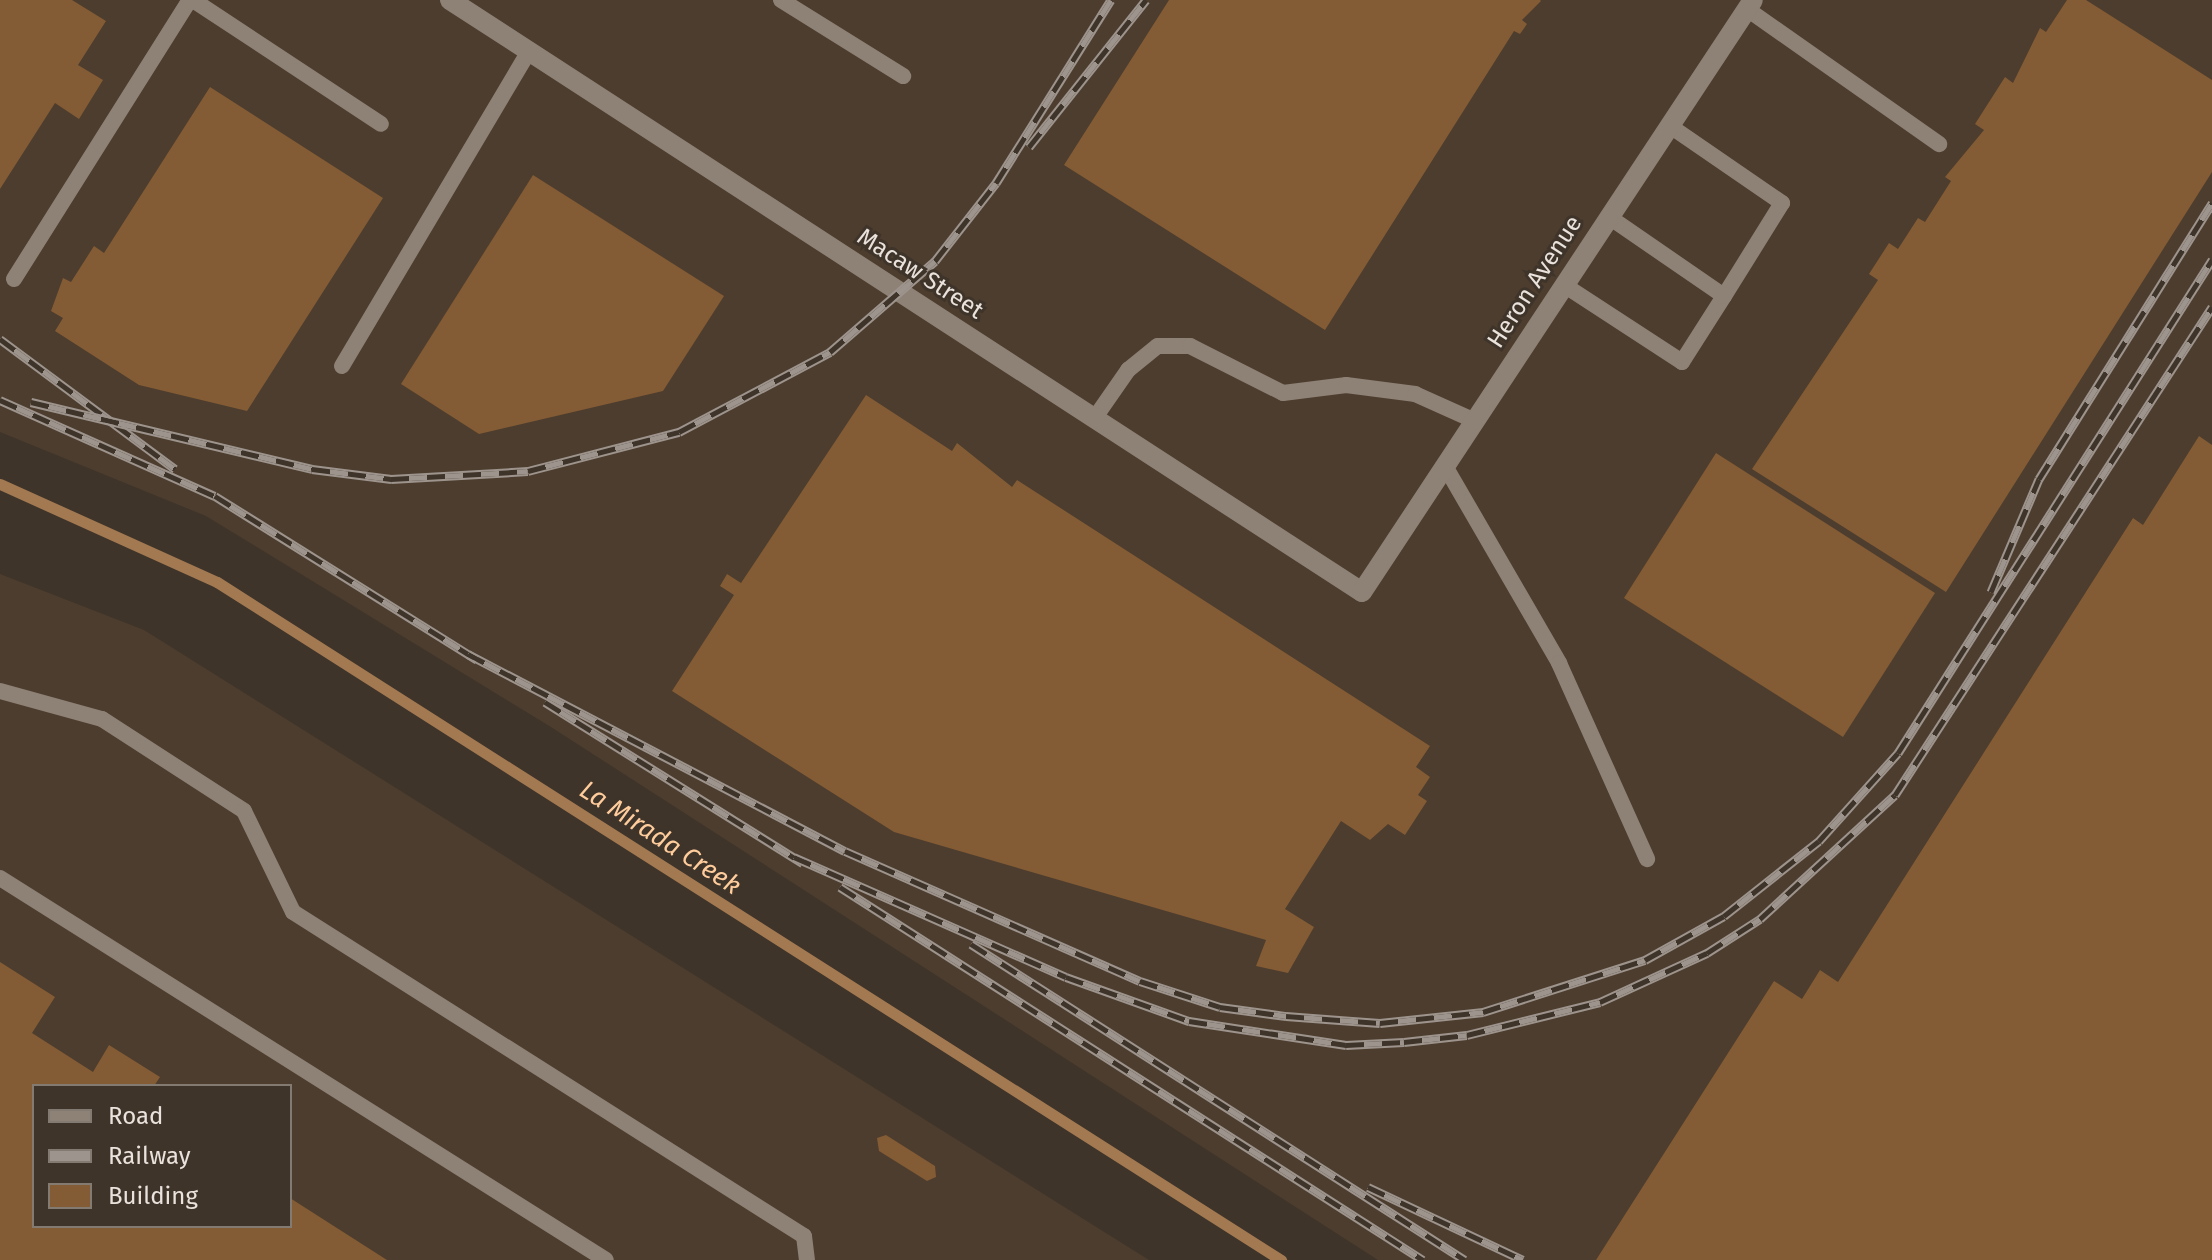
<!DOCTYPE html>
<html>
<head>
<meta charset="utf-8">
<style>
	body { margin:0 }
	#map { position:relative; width:2212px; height:1260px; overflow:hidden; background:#3f342a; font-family:"Fira Sans",sans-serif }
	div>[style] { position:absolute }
	.built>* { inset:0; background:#4d3d2e }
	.stream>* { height:11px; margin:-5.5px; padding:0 5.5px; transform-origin:5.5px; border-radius:5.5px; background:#a37951 }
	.building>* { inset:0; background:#835b34 }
	.lane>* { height:16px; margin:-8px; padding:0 8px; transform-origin:8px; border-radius:8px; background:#8e8176 }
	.street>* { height:20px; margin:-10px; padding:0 10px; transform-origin:10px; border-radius:10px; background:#8e8176 }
	.rail>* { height:9px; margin-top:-4.5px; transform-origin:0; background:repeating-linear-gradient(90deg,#3f342a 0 18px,#9d948d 0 36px); box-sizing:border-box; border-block:2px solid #9d948d }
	span { translate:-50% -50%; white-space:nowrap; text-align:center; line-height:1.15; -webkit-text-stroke:6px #3f342a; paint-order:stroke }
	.street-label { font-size:24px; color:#eae3dd }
	.water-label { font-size:26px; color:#ffcc9c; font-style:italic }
	.legend { position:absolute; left:32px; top:1084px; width:260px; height:144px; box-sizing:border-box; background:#3f342a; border:2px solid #837a72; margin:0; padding:10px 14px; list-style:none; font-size:24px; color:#eae3dd }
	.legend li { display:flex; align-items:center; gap:16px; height:40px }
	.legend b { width:40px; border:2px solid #837a72 }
</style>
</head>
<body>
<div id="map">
	<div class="built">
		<div style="clip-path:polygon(0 0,2212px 0,2212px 1260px,1378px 1260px,551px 727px,206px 516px,0 432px)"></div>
		<div style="clip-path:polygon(evenodd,0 574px,144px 630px,1149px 1260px,0 1260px,0 574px,34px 1086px,290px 1086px,290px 1226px,34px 1226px,34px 1086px)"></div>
	</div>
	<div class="stream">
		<div style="left:0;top:484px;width:238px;rotate:24.3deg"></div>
		<div style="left:217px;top:582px;width:1262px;rotate:32.51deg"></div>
	</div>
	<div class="building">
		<div style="clip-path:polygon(0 0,72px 0,106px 21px,78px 65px,103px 80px,79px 119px,55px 103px,0 189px)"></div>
		<div style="clip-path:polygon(1169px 0,1540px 0,1541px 1px,1522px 20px,1527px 24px,1520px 34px,1514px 31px,1325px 330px,1064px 165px)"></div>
		<div style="clip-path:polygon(2067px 0,2086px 0,2212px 80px,2212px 172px,1946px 592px,1752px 469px,1878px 280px,1869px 274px,1889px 243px,1898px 249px,1918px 218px,1925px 222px,1951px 181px,1945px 177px,1984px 130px,1975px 124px,2005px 77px,2013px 83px,2040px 28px,2046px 32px)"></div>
		<div style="clip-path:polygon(210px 87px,383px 198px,247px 411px,139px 385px,55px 331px,63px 318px,51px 311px,63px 278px,71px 282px,94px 246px,104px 253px)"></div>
		<div style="clip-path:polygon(533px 175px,724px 296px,663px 391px,479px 434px,401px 384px)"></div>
		<div style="clip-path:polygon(866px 395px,952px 451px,957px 443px,1012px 487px,1017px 480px,1430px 746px,1416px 767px,1430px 777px,1418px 795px,1427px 801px,1405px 835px,1388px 824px,1370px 840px,1341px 821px,1285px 909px,1314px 927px,1288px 973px,1256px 966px,1266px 940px,894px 832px,672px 691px,734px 595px,720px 586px,727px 574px,741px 583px)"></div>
		<div style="clip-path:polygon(2199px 436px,2212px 445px,2212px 1260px,1596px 1260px,1774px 981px,1802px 999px,1820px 970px,1838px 982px,2133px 518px,2143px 525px)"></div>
		<div style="clip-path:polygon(1716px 453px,1935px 593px,1843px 737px,1624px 598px)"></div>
		<div style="clip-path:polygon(0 962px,55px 997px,32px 1033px,93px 1072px,109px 1045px,160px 1077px,154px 1086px,34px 1086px,34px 1226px,290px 1226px,290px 1198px,387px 1260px,0 1260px)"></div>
		<div style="clip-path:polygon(886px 1135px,935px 1166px,936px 1177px,927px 1181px,879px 1151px,877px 1138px)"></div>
	</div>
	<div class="lane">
		<div style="left:193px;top:0;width:225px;rotate:33.4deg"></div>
		<div style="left:781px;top:0;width:144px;rotate:31.9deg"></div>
		<div style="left:1747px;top:9px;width:235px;rotate:35.1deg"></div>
		<div style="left:1670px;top:126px;width:136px;rotate:34.5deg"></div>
		<div style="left:1782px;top:203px;width:110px;rotate:121.9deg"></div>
		<div style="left:14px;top:279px;width:330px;rotate:-57.8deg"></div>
		<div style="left:1564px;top:285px;width:141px;rotate:33.1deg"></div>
		<div style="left:1682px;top:362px;width:78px;rotate:-57.5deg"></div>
		<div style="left:1724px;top:296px;width:140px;rotate:-145.5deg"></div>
		<div style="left:342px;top:366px;width:366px;rotate:-59.3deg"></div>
		<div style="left:1094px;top:419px;width:60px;rotate:-55.2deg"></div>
		<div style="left:1128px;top:370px;width:38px;rotate:-39deg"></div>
		<div style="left:1158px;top:346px;width:32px"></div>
		<div style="left:1190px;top:346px;width:104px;rotate:26.8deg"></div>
		<div style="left:1283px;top:393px;width:64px;rotate:-7.2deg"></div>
		<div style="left:1346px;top:385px;width:70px;rotate:7.4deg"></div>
		<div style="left:1415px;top:394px;width:66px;rotate:24.2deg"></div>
		<div style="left:1445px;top:466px;width:228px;rotate:59.9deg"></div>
		<div style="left:1559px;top:663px;width:215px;rotate:65.8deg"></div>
		<div style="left:0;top:691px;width:106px;rotate:15.4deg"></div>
		<div style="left:102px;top:719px;width:169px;rotate:32.9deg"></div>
		<div style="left:244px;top:811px;width:112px;rotate:64.1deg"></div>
		<div style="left:293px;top:912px;width:605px;rotate:32.38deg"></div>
		<div style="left:804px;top:1236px;width:24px;rotate:83deg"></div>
		<div style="left:0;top:878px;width:716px;rotate:32.23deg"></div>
	</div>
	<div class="street">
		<div style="left:450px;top:0;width:1087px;rotate:32.99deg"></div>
		<div style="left:1362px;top:592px;width:709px;rotate:-56.56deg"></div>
	</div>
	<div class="rail">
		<div style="left:1029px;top:147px;width:188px;rotate:-51.5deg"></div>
		<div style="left:0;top:339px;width:218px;rotate:36.6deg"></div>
		<div style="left:0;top:400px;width:235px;rotate:24.1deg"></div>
		<div style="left:215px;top:496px;width:309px;rotate:32deg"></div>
		<div style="left:31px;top:402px;width:289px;rotate:13.4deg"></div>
		<div style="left:312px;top:469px;width:80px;rotate:7.2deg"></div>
		<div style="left:391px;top:479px;width:137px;rotate:-3.3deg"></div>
		<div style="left:528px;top:471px;width:156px;rotate:-14.5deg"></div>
		<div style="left:679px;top:432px;width:171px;rotate:-27.9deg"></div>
		<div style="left:830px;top:352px;width:139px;rotate:-40.9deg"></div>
		<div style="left:935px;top:261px;width:99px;rotate:-52deg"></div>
		<div style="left:996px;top:183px;width:216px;rotate:-57.9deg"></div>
		<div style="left:1991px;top:592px;width:123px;rotate:-67deg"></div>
		<div style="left:2039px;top:479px;width:326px;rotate:-57.9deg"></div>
		<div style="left:468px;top:654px;width:425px;rotate:27.6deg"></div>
		<div style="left:845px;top:851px;width:322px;rotate:23.8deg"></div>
		<div style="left:1140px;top:981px;width:84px;rotate:18deg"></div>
		<div style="left:1220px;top:1007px;width:67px;rotate:7.8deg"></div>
		<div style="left:1286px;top:1016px;width:94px;rotate:4.3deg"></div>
		<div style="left:1380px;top:1023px;width:104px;rotate:-6.1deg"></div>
		<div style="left:1483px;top:1012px;width:170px;rotate:-17.8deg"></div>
		<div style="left:1645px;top:960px;width:90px;rotate:-29.1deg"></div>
		<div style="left:1724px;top:916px;width:121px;rotate:-38.3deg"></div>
		<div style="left:1819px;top:841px;width:118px;rotate:-48.1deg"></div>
		<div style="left:1898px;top:753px;width:585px;rotate:-57.51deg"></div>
		<div style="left:545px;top:702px;width:304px;rotate:32deg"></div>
		<div style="left:794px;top:857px;width:297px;rotate:23.8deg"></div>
		<div style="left:1066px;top:977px;width:131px;rotate:19.7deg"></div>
		<div style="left:1189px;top:1021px;width:159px;rotate:8.7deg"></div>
		<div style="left:1346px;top:1045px;width:58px;rotate:-3deg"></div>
		<div style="left:1404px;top:1042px;width:63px;rotate:-6.3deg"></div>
		<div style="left:1467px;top:1035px;width:137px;rotate:-13.9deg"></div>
		<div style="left:1600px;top:1002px;width:118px;rotate:-24.6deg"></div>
		<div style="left:1707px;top:953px;width:63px;rotate:-32.7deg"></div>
		<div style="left:1760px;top:919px;width:183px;rotate:-42.6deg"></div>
		<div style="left:1895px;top:795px;width:582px;rotate:-56.99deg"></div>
		<div style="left:840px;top:887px;width:692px;rotate:32.61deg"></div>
		<div style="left:971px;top:944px;width:586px;rotate:32.61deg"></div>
		<div style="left:1368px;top:1187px;width:171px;rotate:25.2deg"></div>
	</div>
	<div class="street-label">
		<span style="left:920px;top:274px;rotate:33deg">Macaw Street</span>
		<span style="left:1535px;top:282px;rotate:-57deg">Heron Avenue</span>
	</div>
	<div class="water-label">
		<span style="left:660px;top:838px;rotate:33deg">La Mirada Creek</span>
	</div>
	<ul class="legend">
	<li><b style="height:10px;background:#8e8176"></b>Road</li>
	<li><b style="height:10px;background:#9d948d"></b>Railway</li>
	<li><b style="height:22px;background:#835b34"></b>Building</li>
	</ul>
</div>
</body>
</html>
